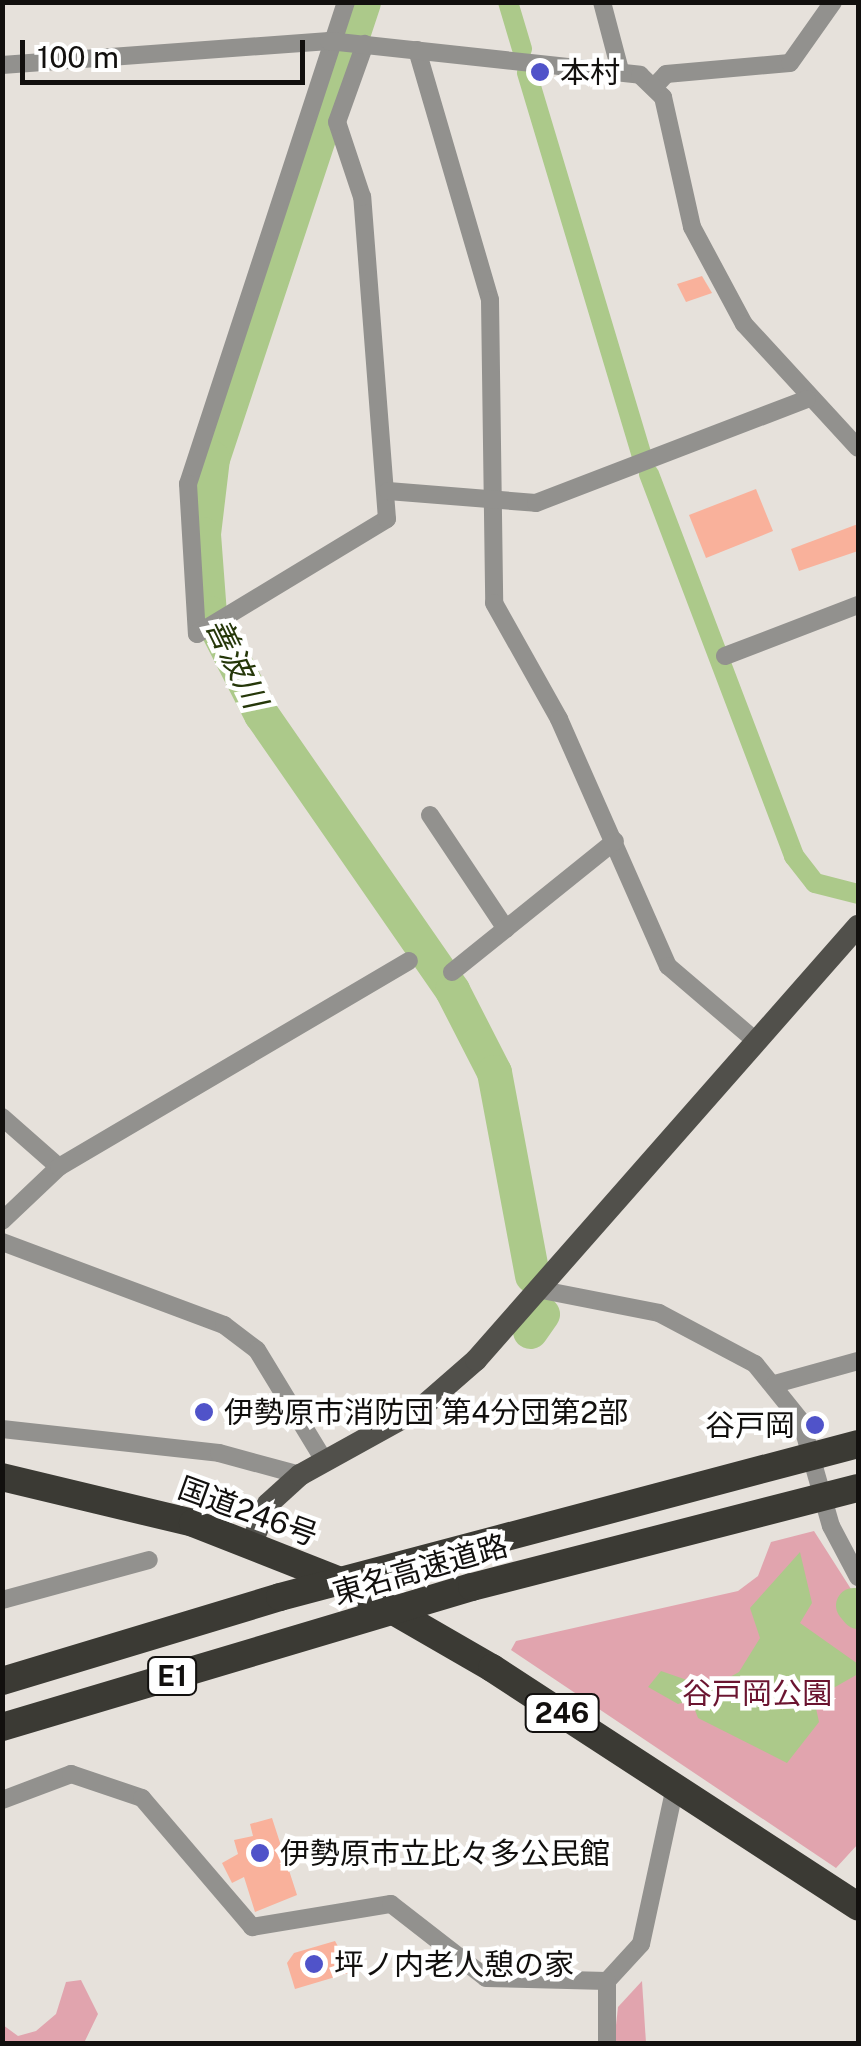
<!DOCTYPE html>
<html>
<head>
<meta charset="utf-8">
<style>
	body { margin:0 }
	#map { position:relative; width:861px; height:2046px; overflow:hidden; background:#e6e1db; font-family:"Public Sans","Noto Sans JP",sans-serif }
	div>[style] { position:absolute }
	.green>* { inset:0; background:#e1a4ae }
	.water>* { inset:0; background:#acc98a }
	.canal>* { height:20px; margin:-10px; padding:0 10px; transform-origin:10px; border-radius:10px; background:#acc98a }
	.river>* { height:35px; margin:-17.5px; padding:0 17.5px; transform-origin:17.5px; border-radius:17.5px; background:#acc98a }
	.building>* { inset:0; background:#f9b19b }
	.minor>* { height:18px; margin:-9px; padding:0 9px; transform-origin:9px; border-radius:9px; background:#92918e }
	.major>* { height:22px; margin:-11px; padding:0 11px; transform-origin:11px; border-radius:11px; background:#51504b }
	.highway>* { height:28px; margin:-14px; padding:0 14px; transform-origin:14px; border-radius:14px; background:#3b3a34 }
	.dots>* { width:28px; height:28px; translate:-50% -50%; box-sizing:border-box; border:5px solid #fff; border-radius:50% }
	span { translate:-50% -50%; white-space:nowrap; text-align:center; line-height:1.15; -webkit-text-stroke:9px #fff; paint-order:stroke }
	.shield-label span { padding:2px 8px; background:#fff; border:2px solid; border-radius:8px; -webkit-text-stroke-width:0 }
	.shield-label { font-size:28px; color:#12100e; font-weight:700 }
	.poi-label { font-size:30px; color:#12100e }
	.left { translate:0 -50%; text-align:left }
	.right { translate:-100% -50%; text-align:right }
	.street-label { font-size:30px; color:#12100e }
	.park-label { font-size:30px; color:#6b1430 }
	.water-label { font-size:32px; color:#253709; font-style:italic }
	.frame { position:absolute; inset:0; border:5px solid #12100e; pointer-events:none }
	.scale { position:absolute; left:20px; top:40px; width:285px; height:45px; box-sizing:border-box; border:5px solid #12100e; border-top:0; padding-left:12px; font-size:30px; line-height:35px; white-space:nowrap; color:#12100e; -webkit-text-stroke:8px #fff; paint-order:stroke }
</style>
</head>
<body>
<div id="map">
	<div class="green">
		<div style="clip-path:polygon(814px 1531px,858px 1600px,858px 1844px,836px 1868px,511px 1650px,516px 1641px,738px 1591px,758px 1576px,771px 1542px)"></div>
		<div style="clip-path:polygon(81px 1980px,98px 2014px,84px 2043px,3px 2043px,3px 2025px,18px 2036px,36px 2031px,56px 2014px,66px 1982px)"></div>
		<div style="clip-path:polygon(642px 1981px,646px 2043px,614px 2043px,618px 2007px)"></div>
	</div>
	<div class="water">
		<div style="clip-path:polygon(800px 1552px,812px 1603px,800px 1623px,858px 1664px,858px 1674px,814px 1699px,819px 1722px,787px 1763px,698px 1718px,691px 1700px,678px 1704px,648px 1687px,661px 1671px,710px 1688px,739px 1672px,760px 1638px,750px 1608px)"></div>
	</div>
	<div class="canal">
		<div style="left:508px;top:2px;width:49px;rotate:73.4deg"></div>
		<div style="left:527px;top:73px;width:403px;rotate:73.3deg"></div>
		<div style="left:649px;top:474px;width:409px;rotate:69.2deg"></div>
		<div style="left:794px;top:856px;width:34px;rotate:52deg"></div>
		<div style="left:815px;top:883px;width:44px;rotate:14.3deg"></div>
	</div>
	<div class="river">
		<div style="left:363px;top:2px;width:480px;rotate:108.3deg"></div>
		<div style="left:212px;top:458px;width:77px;rotate:96.8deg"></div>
		<div style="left:203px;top:534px;width:79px;rotate:85.7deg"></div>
		<div style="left:209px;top:613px;width:114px;rotate:62.8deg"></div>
		<div style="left:261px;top:714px;width:336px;rotate:55.3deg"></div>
		<div style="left:452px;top:990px;width:92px;rotate:62.9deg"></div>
		<div style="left:494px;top:1072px;width:207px;rotate:79.4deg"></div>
		<div style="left:530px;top:1331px;width:21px;rotate:-55deg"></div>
		<div style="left:853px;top:1605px;width:8px;rotate:50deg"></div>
	</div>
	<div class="building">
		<div style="clip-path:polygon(702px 276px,712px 293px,686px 302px,677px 284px)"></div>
		<div style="clip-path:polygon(756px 489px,773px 531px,706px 558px,689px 515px)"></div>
		<div style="clip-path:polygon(858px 524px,858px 551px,799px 571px,791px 549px)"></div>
		<div style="clip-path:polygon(272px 1818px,297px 1895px,255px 1912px,244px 1877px,232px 1883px,222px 1863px,238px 1854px,234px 1840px,253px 1836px,250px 1824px)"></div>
		<div style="clip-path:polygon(335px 1941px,352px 1972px,295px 1989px,287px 1963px,294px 1953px)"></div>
	</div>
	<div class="minor">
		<div style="left:346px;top:2px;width:507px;rotate:108.15deg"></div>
		<div style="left:188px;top:484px;width:150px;rotate:86.6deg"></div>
		<div style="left:197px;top:634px;width:222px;rotate:-31.2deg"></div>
		<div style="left:387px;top:519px;width:323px;rotate:-94.4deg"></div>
		<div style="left:362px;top:197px;width:79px;rotate:-108.4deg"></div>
		<div style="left:337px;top:122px;width:83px;rotate:-70.3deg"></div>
		<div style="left:602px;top:2px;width:70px;rotate:75.2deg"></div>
		<div style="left:417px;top:50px;width:260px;rotate:73.7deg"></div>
		<div style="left:490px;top:300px;width:303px;rotate:89.2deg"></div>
		<div style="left:494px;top:603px;width:133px;rotate:60.7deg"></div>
		<div style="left:559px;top:719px;width:270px;rotate:66.2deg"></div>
		<div style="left:668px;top:966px;width:117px;rotate:40.5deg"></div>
		<div style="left:2px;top:65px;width:328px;rotate:-4.2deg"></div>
		<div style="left:329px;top:41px;width:313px;rotate:6.2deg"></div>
		<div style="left:640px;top:75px;width:32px;rotate:44deg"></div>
		<div style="left:663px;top:97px;width:133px;rotate:77.4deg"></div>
		<div style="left:692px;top:227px;width:110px;rotate:61.8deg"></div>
		<div style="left:744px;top:324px;width:168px;rotate:47.4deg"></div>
		<div style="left:655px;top:86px;width:16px;rotate:-47deg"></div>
		<div style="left:666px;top:74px;width:124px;rotate:-5.1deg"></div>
		<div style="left:790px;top:63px;width:75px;rotate:-54.8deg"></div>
		<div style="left:388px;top:491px;width:148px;rotate:4.6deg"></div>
		<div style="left:536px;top:503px;width:290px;rotate:-21deg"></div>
		<div style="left:725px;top:656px;width:142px;rotate:-21deg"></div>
		<div style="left:430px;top:815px;width:137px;rotate:56.3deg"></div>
		<div style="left:452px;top:972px;width:209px;rotate:-38.8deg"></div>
		<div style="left:2px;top:1117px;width:76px;rotate:41.3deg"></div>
		<div style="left:2px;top:1221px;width:79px;rotate:-43.5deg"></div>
		<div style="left:59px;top:1167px;width:406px;rotate:-30.5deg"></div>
		<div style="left:2px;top:1242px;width:237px;rotate:20.5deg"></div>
		<div style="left:224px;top:1325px;width:41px;rotate:37.1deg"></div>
		<div style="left:257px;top:1350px;width:129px;rotate:58.7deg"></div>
		<div style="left:542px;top:1290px;width:119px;rotate:11.1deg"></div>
		<div style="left:659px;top:1313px;width:109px;rotate:28deg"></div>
		<div style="left:755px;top:1364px;width:73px;rotate:51.1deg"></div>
		<div style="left:801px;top:1421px;width:109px;rotate:74.1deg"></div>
		<div style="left:831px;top:1526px;width:58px;rotate:62.1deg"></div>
		<div style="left:775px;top:1384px;width:86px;rotate:-15.5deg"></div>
		<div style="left:2px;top:1429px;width:218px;rotate:6.3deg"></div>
		<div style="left:219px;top:1453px;width:84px;rotate:15.2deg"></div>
		<div style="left:2px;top:1600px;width:152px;rotate:-15.2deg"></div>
		<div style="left:2px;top:1800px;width:74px;rotate:-20.6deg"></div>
		<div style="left:71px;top:1774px;width:75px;rotate:18.7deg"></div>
		<div style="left:142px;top:1798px;width:170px;rotate:49.5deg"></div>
		<div style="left:252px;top:1927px;width:141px;rotate:-9.4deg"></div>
		<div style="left:391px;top:1904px;width:120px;rotate:37.9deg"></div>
		<div style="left:486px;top:1978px;width:121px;rotate:1.4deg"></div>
		<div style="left:607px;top:1981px;width:50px;rotate:-47.4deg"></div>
		<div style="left:641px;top:1944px;width:161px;rotate:-77.8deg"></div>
		<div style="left:607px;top:1981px;width:63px;rotate:90deg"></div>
	</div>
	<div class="major">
		<div style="left:252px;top:1542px;width:41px;rotate:-67.2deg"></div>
		<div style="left:268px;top:1504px;width:43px;rotate:-42.2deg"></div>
		<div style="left:300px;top:1475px;width:138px;rotate:-29deg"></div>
		<div style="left:421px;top:1408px;width:73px;rotate:-41.1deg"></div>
		<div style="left:476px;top:1360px;width:578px;rotate:-48.65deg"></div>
	</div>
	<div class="highway">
		<div style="left:2px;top:1477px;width:196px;rotate:13.5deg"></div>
		<div style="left:193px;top:1523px;width:161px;rotate:21.5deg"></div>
		<div style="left:343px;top:1582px;width:172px;rotate:30deg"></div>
		<div style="left:492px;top:1668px;width:437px;rotate:33.1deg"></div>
		<div style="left:2px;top:1681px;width:290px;rotate:-16.8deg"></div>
		<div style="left:280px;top:1597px;width:598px;rotate:-14.83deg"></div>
		<div style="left:2px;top:1727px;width:490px;rotate:-16.6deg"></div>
		<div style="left:472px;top:1587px;width:398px;rotate:-14.4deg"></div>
	</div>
	<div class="dots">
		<div style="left:540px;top:72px;background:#5053c9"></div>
		<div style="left:204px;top:1412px;background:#5053c9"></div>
		<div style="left:815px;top:1425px;background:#5053c9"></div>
		<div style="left:260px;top:1853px;background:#5053c9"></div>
		<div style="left:314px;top:1964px;background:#5053c9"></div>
	</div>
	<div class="shield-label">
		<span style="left:172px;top:1676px">E1</span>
		<span style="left:562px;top:1713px">246</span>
	</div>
	<div class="poi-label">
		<span class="left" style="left:560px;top:72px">本村</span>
		<span class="left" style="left:224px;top:1412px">伊勢原市消防団 第4分団第2部</span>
		<span class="right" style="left:795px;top:1425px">谷戸岡</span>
		<span class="left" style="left:280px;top:1853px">伊勢原市立比々多公民館</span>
		<span class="left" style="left:334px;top:1964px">坪ノ内老人憩の家</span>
	</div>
	<div class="street-label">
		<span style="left:248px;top:1511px;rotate:20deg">国道246号</span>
		<span style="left:420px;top:1569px;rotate:-16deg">東名高速道路</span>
	</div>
	<div class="park-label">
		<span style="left:757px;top:1693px">谷戸岡公園</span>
	</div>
	<div class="water-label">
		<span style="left:236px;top:663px;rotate:64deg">善波川</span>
	</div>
	<div class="frame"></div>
	<div class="scale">100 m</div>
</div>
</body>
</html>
